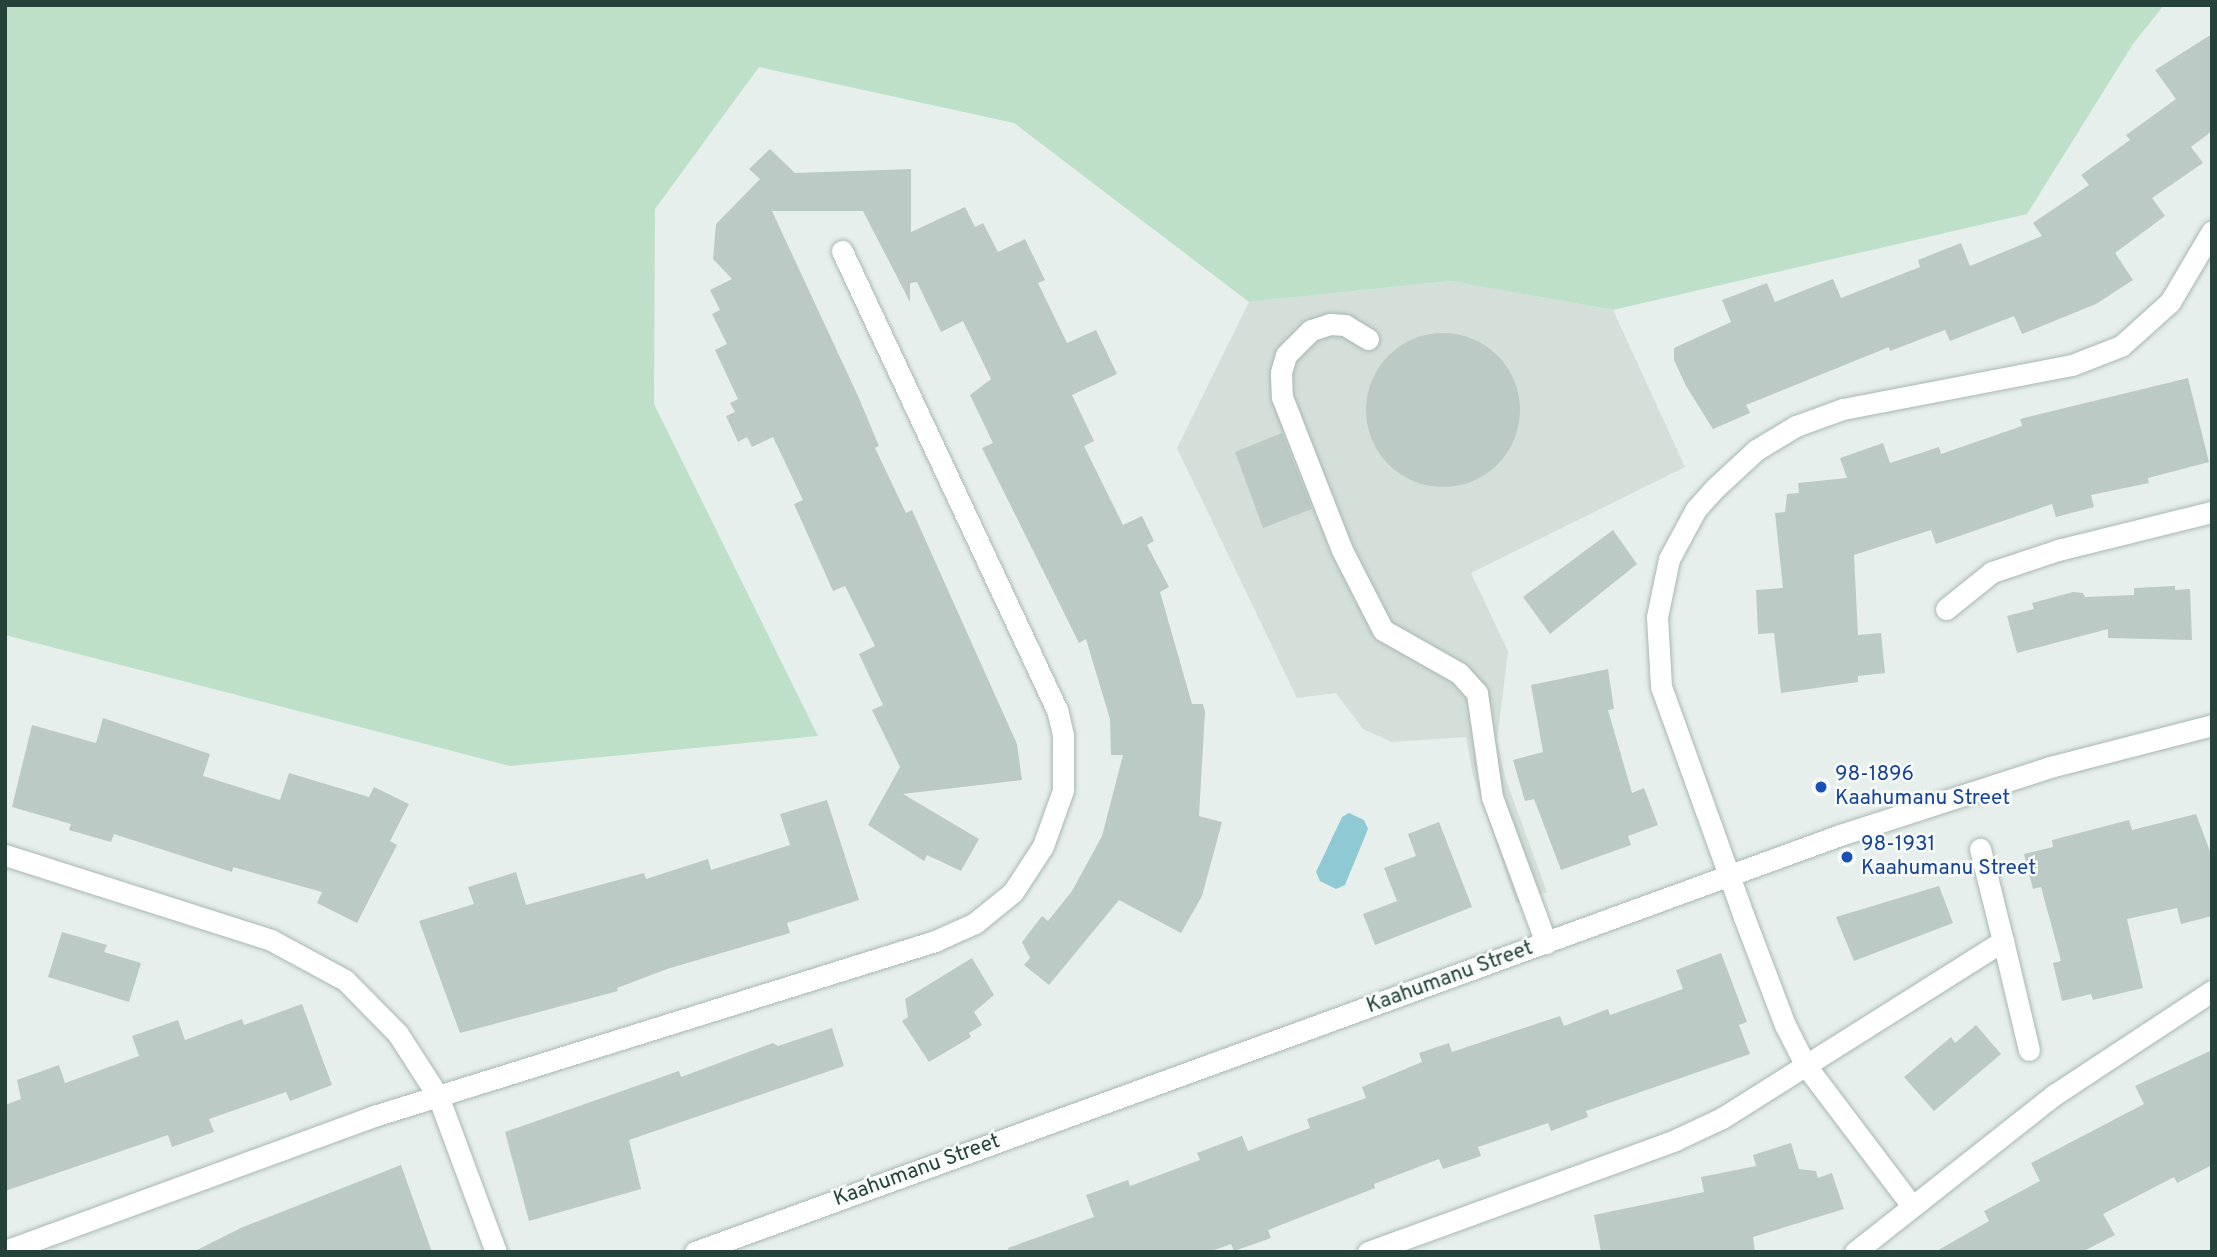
<!DOCTYPE html>
<html>
<head>
<meta charset="utf-8">
<style>
	body { margin:0 }
	#map { position:relative; width:2217px; height:1257px; overflow:hidden; background:#e6efeb; font-family:Overpass,sans-serif }
	div>[style] { position:absolute }
	.built>* { inset:0; background:#d4dfda }
	.green>* { inset:0; background:#bfe0c8 }
	.water>* { inset:0; background:#8ec9d4 }
	.building>* { inset:0; background:#bbcac4 }
	.round { border-radius:50% }
	.roads { filter:drop-shadow(0 0 2px #a8b8b2) drop-shadow(0 0 2px #a8b8b2) }
	.service>* { height:21px; margin:-10.5px; padding:0 10.5px; transform-origin:10.5px; border-radius:10.5px; background:#fff }
	.minor>* { height:21px; margin:-10.5px; padding:0 10.5px; transform-origin:10.5px; border-radius:10.5px; background:#fff }
	.dots>* { width:19px; height:19px; translate:-50% -50%; box-sizing:border-box; border:4px solid #f7fbf9; border-radius:50% }
	span { translate:-50% -50%; white-space:nowrap; text-align:center; line-height:1.15; -webkit-text-stroke:5px #f7fbf9; paint-order:stroke }
	.transit-label { font-size:21px; color:#164399 }
	.left { translate:0 -50%; text-align:left }
	.street-label { font-size:21px; color:#24423a }
	.frame { position:absolute; inset:0; border:7px solid #24423a; pointer-events:none }
</style>
</head>
<body>
<div id="map">
	<div class="built">
		<div style="clip-path:polygon(1452px 281px,1613px 310px,1685px 467px,1471px 573px,1508px 651px,1497px 741px,1506px 780px,1547px 892px,1516px 903px,1473px 775px,1466px 737px,1392px 742px,1363px 729px,1336px 693px,1297px 698px,1177px 448px,1249px 302px)"></div>
	</div>
	<div class="green">
		<div style="clip-path:polygon(5px 5px,2164px 5px,2133px 44px,2027px 214px,1613px 310px,1451px 281px,1249px 302px,1014px 123px,759px 67px,655px 209px,654px 404px,818px 736px,510px 766px,5px 635px)"></div>
	</div>
	<div class="water">
		<div style="clip-path:polygon(1349px 813px,1364px 820px,1368px 829px,1345px 885px,1336px 889px,1320px 881px,1316px 872px,1342px 817px)"></div>
	</div>
	<div class="building">
		<div style="clip-path:polygon(2212px 34px,2212px 131px,2191px 147px,2203px 163px,2152px 198px,2165px 216px,2115px 253px,2133px 280px,2096px 304px,2022px 334px,2014px 316px,1950px 341px,1945px 330px,1890px 351px,1889px 347px,1746px 405px,1750px 413px,1713px 429px,1686px 386px,1674px 360px,1674px 348px,1731px 322px,1722px 300px,1767px 283px,1775px 302px,1833px 279px,1841px 298px,1920px 267px,1918px 260px,1961px 243px,1970px 266px,2042px 236px,2033px 223px,2089px 185px,2081px 175px,2130px 140px,2126px 135px,2176px 99px,2155px 70px)"></div>
		<div style="clip-path:polygon(770px 149px,795px 173px,911px 169px,911px 232px,965px 207px,975px 227px,983px 223px,998px 252px,1025px 239px,1045px 280px,1038px 283px,1067px 343px,1096px 330px,1117px 374px,1072px 395px,1094px 441px,1084px 446px,1123px 525px,1142px 516px,1154px 541px,1147px 545px,1169px 587px,1160px 592px,1192px 704px,1203px 704px,1205px 712px,1199px 816px,1222px 822px,1202px 896px,1181px 933px,1119px 900px,1049px 985px,1024px 965px,1030px 958px,1022px 942px,1042px 916px,1048px 921px,1072px 891px,1102px 836px,1123px 755px,1111px 755px,1110px 719px,1086px 639px,1079px 643px,982px 448px,993px 443px,970px 395px,991px 379px,963px 321px,941px 332px,917px 282px,910px 283px,910px 302px,863px 211px,772px 211px,858px 396px,879px 446px,875px 448px,906px 513px,912px 510px,1017px 744px,1022px 780px,903px 794px,979px 839px,961px 871px,927px 855px,924px 861px,868px 825px,900px 767px,872px 710px,883px 705px,859px 654px,875px 646px,845px 586px,833px 591px,794px 504px,803px 500px,773px 437px,752px 447px,747px 437px,738px 442px,726px 416px,735px 412px,730px 403px,738px 399px,715px 350px,727px 344px,712px 314px,720px 310px,710px 290px,732px 279px,713px 259px,716px 224px,760px 179px,749px 169px)"></div>
		<div class="round" style="left:1366px;top:333px;width:154px;height:154px"></div>
		<div style="clip-path:polygon(2188px 378px,2209px 462px,2148px 478px,2149px 483px,2091px 495px,2094px 507px,2056px 517px,2052px 504px,1936px 544px,1931px 530px,1854px 555px,1858px 635px,1881px 633px,1885px 673px,1858px 676px,1858px 682px,1781px 693px,1774px 633px,1758px 634px,1756px 590px,1783px 588px,1775px 513px,1785px 512px,1787px 494px,1799px 493px,1798px 483px,1847px 478px,1840px 458px,1883px 443px,1890px 463px,1939px 447px,1941px 454px,2022px 426px,2020px 419px)"></div>
		<div style="clip-path:polygon(1282px 433px,1312px 509px,1263px 528px,1235px 452px)"></div>
		<div style="clip-path:polygon(1613px 530px,1637px 564px,1550px 634px,1523px 597px)"></div>
		<div style="clip-path:polygon(2175px 586px,2175px 590px,2190px 589px,2192px 640px,2108px 638px,2108px 629px,2017px 653px,2007px 616px,2034px 609px,2032px 603px,2073px 592px,2083px 593px,2085px 597px,2134px 595px,2134px 588px)"></div>
		<div style="clip-path:polygon(1608px 669px,1614px 709px,1608px 710px,1632px 793px,1644px 788px,1658px 825px,1628px 836px,1631px 845px,1561px 870px,1534px 799px,1525px 801px,1513px 760px,1543px 752px,1531px 685px)"></div>
		<div style="clip-path:polygon(103px 718px,210px 754px,203px 776px,280px 800px,289px 773px,369px 797px,374px 787px,409px 804px,390px 841px,397px 845px,357px 923px,317px 903px,322px 892px,233px 867px,232px 872px,114px 834px,111px 842px,69px 830px,71px 824px,12px 807px,32px 725px,96px 743px)"></div>
		<div style="clip-path:polygon(827px 800px,859px 900px,787px 923px,790px 933px,667px 969px,617px 988px,618px 991px,460px 1033px,419px 921px,474px 904px,468px 887px,516px 872px,526px 905px,644px 873px,646px 879px,708px 859px,711px 870px,790px 845px,780px 814px)"></div>
		<div style="clip-path:polygon(2196px 814px,2212px 857px,2212px 916px,2181px 924px,2177px 908px,2127px 919px,2143px 988px,2093px 1000px,2091px 994px,2062px 1001px,2053px 963px,2061px 961px,2041px 887px,2033px 889px,2024px 854px,2053px 847px,2052px 840px,2129px 820px,2132px 830px)"></div>
		<div style="clip-path:polygon(1439px 822px,1472px 907px,1375px 945px,1363px 914px,1397px 901px,1384px 868px,1416px 856px,1408px 834px)"></div>
		<div style="clip-path:polygon(1939px 886px,1953px 923px,1854px 961px,1836px 917px)"></div>
		<div style="clip-path:polygon(62px 932px,107px 945px,104px 952px,141px 963px,129px 1002px,48px 977px)"></div>
		<div style="clip-path:polygon(1721px 953px,1747px 1022px,1739px 1025px,1750px 1054px,1586px 1111px,1588px 1117px,1551px 1131px,1548px 1123px,1478px 1147px,1481px 1156px,1443px 1169px,1439px 1159px,1374px 1184px,1375px 1188px,1268px 1230px,1271px 1238px,1234px 1251px,1231px 1244px,1209px 1252px,1009px 1252px,1008px 1248px,1094px 1217px,1086px 1195px,1128px 1180px,1130px 1186px,1200px 1160px,1197px 1153px,1242px 1136px,1248px 1151px,1310px 1128px,1307px 1119px,1366px 1098px,1362px 1087px,1422px 1062px,1419px 1053px,1449px 1043px,1452px 1052px,1560px 1016px,1564px 1026px,1608px 1009px,1610px 1015px,1683px 989px,1676px 970px)"></div>
		<div style="clip-path:polygon(972px 958px,994px 995px,974px 1012px,982px 1025px,969px 1033px,971px 1037px,929px 1062px,902px 1021px,908px 1017px,905px 999px)"></div>
		<div style="clip-path:polygon(302px 1004px,332px 1085px,290px 1101px,286px 1092px,209px 1119px,214px 1132px,172px 1147px,168px 1135px,5px 1191px,5px 1105px,21px 1099px,17px 1080px,59px 1065px,65px 1083px,139px 1056px,132px 1036px,178px 1020px,185px 1040px,242px 1019px,244px 1025px)"></div>
		<div style="clip-path:polygon(1976px 1025px,2001px 1054px,1934px 1111px,1904px 1077px,1951px 1037px,1955px 1043px)"></div>
		<div style="clip-path:polygon(832px 1028px,844px 1066px,629px 1140px,641px 1189px,529px 1221px,505px 1132px,679px 1071px,681px 1077px,773px 1043px,778px 1046px)"></div>
		<div style="clip-path:polygon(2212px 1050px,2212px 1165px,2177px 1183px,2174px 1177px,2103px 1214px,2115px 1235px,2082px 1252px,1935px 1252px,1989px 1221px,1984px 1211px,2040px 1181px,2031px 1163px,2144px 1104px,2135px 1086px)"></div>
		<div style="clip-path:polygon(1791px 1143px,1799px 1169px,1816px 1171px,1818px 1178px,1832px 1173px,1844px 1209px,1753px 1237px,1755px 1252px,1601px 1252px,1594px 1215px,1704px 1192px,1701px 1177px,1756px 1166px,1753px 1155px)"></div>
		<div style="clip-path:polygon(401px 1165px,432px 1252px,193px 1252px,243px 1227px)"></div>
	</div>
	<div class="roads">
		<div class="service">
			<div style="left:1368px;top:339px;width:27px;rotate:-149deg"></div>
			<div style="left:1345px;top:325px;width:15px;rotate:-176deg"></div>
			<div style="left:1330px;top:324px;width:20px;rotate:162deg"></div>
			<div style="left:1311px;top:330px;width:35px;rotate:135deg"></div>
			<div style="left:1286px;top:355px;width:19px;rotate:106deg"></div>
			<div style="left:1281px;top:373px;width:24px;rotate:88deg"></div>
			<div style="left:1282px;top:397px;width:164px;rotate:68.6deg"></div>
			<div style="left:1342px;top:550px;width:90px;rotate:62.9deg"></div>
			<div style="left:1383px;top:630px;width:87px;rotate:29.5deg"></div>
			<div style="left:1459px;top:673px;width:27px;rotate:48deg"></div>
			<div style="left:1477px;top:693px;width:105px;rotate:81.8deg"></div>
			<div style="left:1492px;top:797px;width:156px;rotate:69.7deg"></div>
			<div style="left:1946px;top:609px;width:59px;rotate:-38.8deg"></div>
			<div style="left:1992px;top:572px;width:70px;rotate:-18.4deg"></div>
			<div style="left:2058px;top:550px;width:159px;rotate:-13.9deg"></div>
			<div style="left:5px;top:855px;width:279px;rotate:17.7deg"></div>
			<div style="left:271px;top:940px;width:84px;rotate:28.4deg"></div>
			<div style="left:345px;top:980px;width:76px;rotate:45.5deg"></div>
			<div style="left:398px;top:1034px;width:74px;rotate:57.2deg"></div>
			<div style="left:438px;top:1096px;width:166px;rotate:69.6deg"></div>
			<div style="left:2003px;top:941px;width:112px;rotate:76.6deg"></div>
			<div style="left:1912px;top:1206px;width:176px;rotate:-127.1deg"></div>
			<div style="left:1806px;top:1066px;width:46px;rotate:-117.1deg"></div>
			<div style="left:1785px;top:1025px;width:116px;rotate:-110.8deg"></div>
			<div style="left:1744px;top:917px;width:245px;rotate:-109.8deg"></div>
			<div style="left:1661px;top:686px;width:69px;rotate:-93.3deg"></div>
			<div style="left:1657px;top:617px;width:59px;rotate:-78.3deg"></div>
			<div style="left:1669px;top:559px;width:57px;rotate:-61.6deg"></div>
			<div style="left:1696px;top:509px;width:28px;rotate:-48deg"></div>
			<div style="left:1715px;top:488px;width:56px;rotate:-42.8deg"></div>
			<div style="left:1756px;top:450px;width:47px;rotate:-31deg"></div>
			<div style="left:1796px;top:426px;width:50px;rotate:-19.9deg"></div>
			<div style="left:1843px;top:409px;width:233px;rotate:-10.9deg"></div>
			<div style="left:2072px;top:365px;width:53px;rotate:-21.2deg"></div>
			<div style="left:2121px;top:346px;width:66px;rotate:-41.9deg"></div>
			<div style="left:2170px;top:302px;width:82px;rotate:-59.4deg"></div>
			<div style="left:5px;top:1251px;width:393px;rotate:-20.1deg"></div>
			<div style="left:374px;top:1116px;width:588px;rotate:-17.32deg"></div>
			<div style="left:935px;top:941px;width:44px;rotate:-24.2deg"></div>
			<div style="left:975px;top:923px;width:49px;rotate:-39.2deg"></div>
			<div style="left:1013px;top:892px;width:55px;rotate:-56.9deg"></div>
			<div style="left:1043px;top:846px;width:59px;rotate:-70.3deg"></div>
			<div style="left:1063px;top:790px;width:55px;rotate:-90deg"></div>
			<div style="left:1063px;top:735px;width:26px;rotate:-103deg"></div>
			<div style="left:1057px;top:710px;width:507px;rotate:-115.1deg"></div>
			<div style="left:1368px;top:1252px;width:327px;rotate:-20deg"></div>
			<div style="left:1675px;top:1140px;width:52px;rotate:-25.1deg"></div>
			<div style="left:1722px;top:1118px;width:332px;rotate:-32.2deg"></div>
			<div style="left:2003px;top:941px;width:95px;rotate:-104deg"></div>
			<div style="left:1855px;top:1252px;width:253px;rotate:-38.3deg"></div>
			<div style="left:2054px;top:1095px;width:189px;rotate:-33.4deg"></div>
		</div>
		<div class="minor">
			<div style="left:695px;top:1252px;width:1219px;rotate:-20.01deg"></div>
			<div style="left:1840px;top:835px;width:221px;rotate:-17.9deg"></div>
			<div style="left:2050px;top:767px;width:167px;rotate:-14.5deg"></div>
		</div>
	</div>
	<div class="dots">
		<div style="left:1821px;top:787px;background:#1a4fb4"></div>
		<div style="left:1847px;top:857px;background:#1a4fb4"></div>
	</div>
	<div class="transit-label">
		<span class="left" style="left:1835px;top:787px">98-1896<br>Kaahumanu Street</span>
		<span class="left" style="left:1861px;top:857px">98-1931<br>Kaahumanu Street</span>
	</div>
	<div class="street-label">
		<span style="left:1450px;top:978px;rotate:-20deg">Kaahumanu Street</span>
		<span style="left:917px;top:1171px;rotate:-20deg">Kaahumanu Street</span>
	</div>
	<div class="frame"></div>
</div>
</body>
</html>
